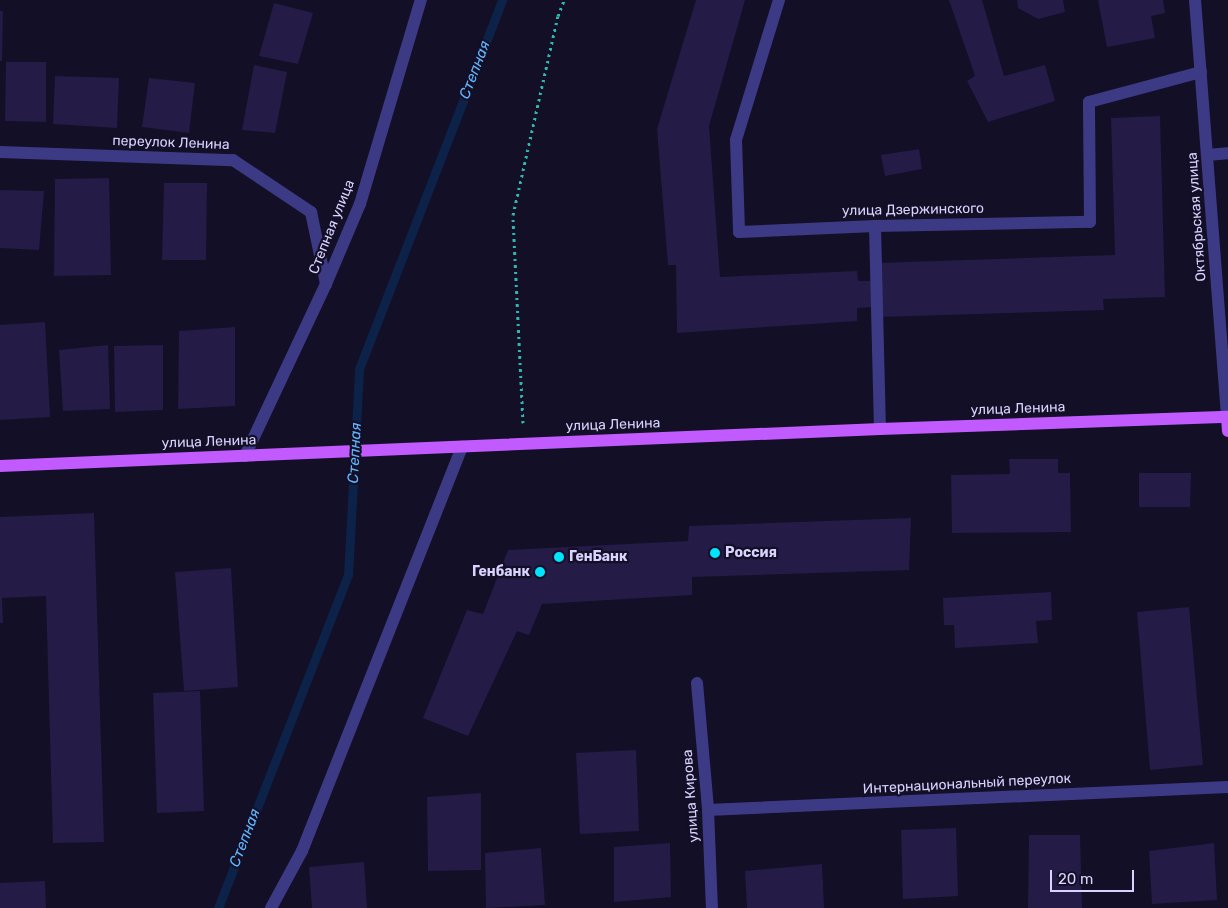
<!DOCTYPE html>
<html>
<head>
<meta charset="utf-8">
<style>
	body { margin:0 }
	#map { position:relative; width:1228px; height:908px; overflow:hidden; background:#130f26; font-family:Rubik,sans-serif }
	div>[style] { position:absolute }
	.stream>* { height:9px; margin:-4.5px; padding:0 4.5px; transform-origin:4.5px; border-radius:4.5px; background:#0c2248 }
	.building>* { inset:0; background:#241b47 }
	.path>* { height:3px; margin-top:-1.5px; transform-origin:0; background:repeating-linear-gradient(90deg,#2fb8b0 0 2.5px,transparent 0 6.5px) }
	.minor>* { height:12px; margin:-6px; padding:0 6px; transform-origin:6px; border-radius:6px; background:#3d3a85 }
	.major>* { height:12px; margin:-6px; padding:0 6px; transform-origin:6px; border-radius:6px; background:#c25bff }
	.dots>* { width:14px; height:14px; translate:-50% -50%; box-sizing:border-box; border:2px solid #130f26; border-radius:50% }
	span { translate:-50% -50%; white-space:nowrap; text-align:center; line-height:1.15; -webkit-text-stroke:4.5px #130f26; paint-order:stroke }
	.street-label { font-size:14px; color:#d9d4ff }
	.poi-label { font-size:14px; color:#d9d4ff; font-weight:700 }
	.left { translate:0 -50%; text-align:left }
	.right { translate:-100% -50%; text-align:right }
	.water-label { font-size:15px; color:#62b6ff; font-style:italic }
	.scale { position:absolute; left:1050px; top:870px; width:84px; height:22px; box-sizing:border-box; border:2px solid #d9d4ff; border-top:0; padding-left:6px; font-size:15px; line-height:18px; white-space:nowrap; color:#d9d4ff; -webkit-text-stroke:4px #130f26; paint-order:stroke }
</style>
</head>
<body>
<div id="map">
	<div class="stream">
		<div style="left:218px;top:908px;width:357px;rotate:-68.7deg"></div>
		<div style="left:348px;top:575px;width:206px;rotate:-86.9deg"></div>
		<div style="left:359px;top:369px;width:396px;rotate:-68.8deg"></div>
	</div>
	<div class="building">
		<div style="clip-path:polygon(696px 0,745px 0,709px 126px,720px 277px,857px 271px,858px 281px,874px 281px,874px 307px,857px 308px,857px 321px,677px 333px,676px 265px,668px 265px,657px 129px)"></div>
		<div style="clip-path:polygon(949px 0,982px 0,1004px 76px,1045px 65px,1055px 101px,988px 122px,967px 81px,975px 76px)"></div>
		<div style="clip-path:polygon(1017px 0,1063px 0,1065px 12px,1038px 19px,1018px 8px)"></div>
		<div style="clip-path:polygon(1098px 0,1163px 0,1165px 13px,1151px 16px,1155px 38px,1107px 47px)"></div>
		<div style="clip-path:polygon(274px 3px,313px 13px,298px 64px,259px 56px)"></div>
		<div style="clip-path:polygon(0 11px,3px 11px,2px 61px,0 61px)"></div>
		<div style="clip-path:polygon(6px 62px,46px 62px,46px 122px,5px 121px)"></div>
		<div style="clip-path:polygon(254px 65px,287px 72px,275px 133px,242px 130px)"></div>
		<div style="clip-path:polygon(55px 76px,119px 78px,117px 128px,53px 124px)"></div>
		<div style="clip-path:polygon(149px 78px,195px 83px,189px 133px,142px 127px)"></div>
		<div style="clip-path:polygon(1160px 116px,1165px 297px,1103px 299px,1104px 310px,879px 317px,878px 263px,1115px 255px,1111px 118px)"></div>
		<div style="clip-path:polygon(919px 149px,922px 169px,885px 176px,881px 155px)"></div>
		<div style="clip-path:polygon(109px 178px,111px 275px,54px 276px,55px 179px)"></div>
		<div style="clip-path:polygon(164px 183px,207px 183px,206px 260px,162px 260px)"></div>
		<div style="clip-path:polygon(0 190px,44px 191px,39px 250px,0 248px)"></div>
		<div style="clip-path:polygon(45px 322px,50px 417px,0 420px,0 325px)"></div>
		<div style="clip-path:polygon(235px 327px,235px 406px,178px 409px,179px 331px)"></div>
		<div style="clip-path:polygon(108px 345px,110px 409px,63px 411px,59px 350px)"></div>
		<div style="clip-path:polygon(163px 345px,163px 410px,115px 412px,114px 346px)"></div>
		<div style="clip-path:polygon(1009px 459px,1058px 459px,1058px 473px,1070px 473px,1071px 532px,952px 533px,951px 475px,1010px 474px)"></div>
		<div style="clip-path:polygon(1139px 473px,1191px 473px,1190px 507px,1139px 507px)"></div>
		<div style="clip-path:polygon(94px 513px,104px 842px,53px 843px,46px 596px,2px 598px,3px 623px,0 623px,0 517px)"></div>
		<div style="clip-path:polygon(911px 518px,909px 570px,692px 577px,692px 595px,542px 604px,529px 635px,517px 631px,468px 736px,423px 718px,467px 610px,483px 614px,508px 550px,688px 541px,689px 526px)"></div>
		<div style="clip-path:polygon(231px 568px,238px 687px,184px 691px,175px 572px)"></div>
		<div style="clip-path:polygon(1051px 592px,1052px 620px,1036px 621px,1038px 643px,955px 648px,954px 625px,944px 625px,943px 598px)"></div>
		<div style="clip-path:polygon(1189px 607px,1203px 765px,1150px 770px,1137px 612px)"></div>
		<div style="clip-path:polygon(200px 691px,204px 811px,157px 813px,153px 693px)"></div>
		<div style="clip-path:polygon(636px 750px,639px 831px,580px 834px,576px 753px)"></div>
		<div style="clip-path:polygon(481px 793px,481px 870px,428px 871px,427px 797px)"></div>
		<div style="clip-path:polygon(956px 828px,958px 896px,903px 899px,901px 830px)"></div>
		<div style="clip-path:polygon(1029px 835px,1080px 835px,1082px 908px,1028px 908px)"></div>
		<div style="clip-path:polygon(670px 843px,671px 897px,614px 902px,614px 847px)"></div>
		<div style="clip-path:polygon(1214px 843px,1217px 900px,1152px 904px,1149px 851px)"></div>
		<div style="clip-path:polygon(541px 848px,545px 905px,486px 908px,485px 853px)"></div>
		<div style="clip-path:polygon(364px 862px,367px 908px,312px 908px,309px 867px)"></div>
		<div style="clip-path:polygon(822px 864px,824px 908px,747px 908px,745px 871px)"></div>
		<div style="clip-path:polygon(45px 881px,46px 908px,0 908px,0 883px)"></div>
	</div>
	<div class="path">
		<div style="left:523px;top:423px;width:208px;rotate:-92.8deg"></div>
		<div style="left:513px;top:215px;width:204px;rotate:-77.3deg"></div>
		<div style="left:558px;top:16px;width:17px;rotate:-69deg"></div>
	</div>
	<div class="minor">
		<div style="left:779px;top:0;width:146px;rotate:107.1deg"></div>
		<div style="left:736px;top:140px;width:92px;rotate:88.1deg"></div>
		<div style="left:739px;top:232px;width:136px;rotate:-2.5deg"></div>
		<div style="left:875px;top:226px;width:215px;rotate:-1.1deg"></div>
		<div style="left:1090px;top:222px;width:120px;rotate:-90.5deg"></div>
		<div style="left:1089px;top:102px;width:116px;rotate:-15deg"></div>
		<div style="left:1195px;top:0;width:418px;rotate:85.6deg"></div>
		<div style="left:0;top:152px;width:233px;rotate:2deg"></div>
		<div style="left:233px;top:160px;width:94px;rotate:33.7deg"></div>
		<div style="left:311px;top:212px;width:74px;rotate:78.2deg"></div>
		<div style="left:1207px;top:155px;width:21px;rotate:-5deg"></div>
		<div style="left:875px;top:226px;width:203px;rotate:88.6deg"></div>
		<div style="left:245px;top:456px;width:190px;rotate:-64.8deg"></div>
		<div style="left:326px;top:284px;width:87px;rotate:-67deg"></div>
		<div style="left:360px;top:204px;width:213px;rotate:-73.4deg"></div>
		<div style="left:697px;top:683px;width:127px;rotate:85deg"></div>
		<div style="left:708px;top:810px;width:98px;rotate:87.7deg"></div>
		<div style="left:708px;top:810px;width:521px;rotate:-2.53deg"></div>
		<div style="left:271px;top:908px;width:65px;rotate:-61.5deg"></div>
		<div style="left:302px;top:851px;width:435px;rotate:-68.4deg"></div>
	</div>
	<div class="major">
		<div style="left:1227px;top:417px;width:14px;rotate:86deg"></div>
		<div style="left:0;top:466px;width:881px;rotate:-2.41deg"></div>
		<div style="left:880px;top:429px;width:348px;rotate:-2deg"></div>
	</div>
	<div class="dots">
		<div style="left:715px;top:553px;background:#00e5ff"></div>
		<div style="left:559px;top:557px;background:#00e5ff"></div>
		<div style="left:540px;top:572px;background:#00e5ff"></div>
	</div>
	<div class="street-label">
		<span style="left:171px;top:143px;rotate:2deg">переулок Ленина</span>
		<span style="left:913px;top:210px;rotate:-1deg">улица Дзержинского</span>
		<span style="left:1197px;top:217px;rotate:-94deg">Октябрьская улица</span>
		<span style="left:332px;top:227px;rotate:-68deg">Степная улица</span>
		<span style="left:1018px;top:409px;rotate:-2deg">улица Ленина</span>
		<span style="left:613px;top:425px;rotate:-2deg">улица Ленина</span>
		<span style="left:209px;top:442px;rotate:-2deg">улица Ленина</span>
		<span style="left:967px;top:784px;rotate:-3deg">Интернациональный переулок</span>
		<span style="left:691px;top:796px;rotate:-94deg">улица Кирова</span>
	</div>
	<div class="poi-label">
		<span class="left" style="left:725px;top:553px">Россия</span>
		<span class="left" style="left:569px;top:557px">ГенБанк</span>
		<span class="right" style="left:530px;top:572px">Генбанк</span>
	</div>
	<div class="water-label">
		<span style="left:475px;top:70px;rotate:-69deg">Степная</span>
		<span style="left:355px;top:453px;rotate:-87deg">Степная</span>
		<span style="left:245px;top:838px;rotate:-69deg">Степная</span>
	</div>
	<div class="scale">20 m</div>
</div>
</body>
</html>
